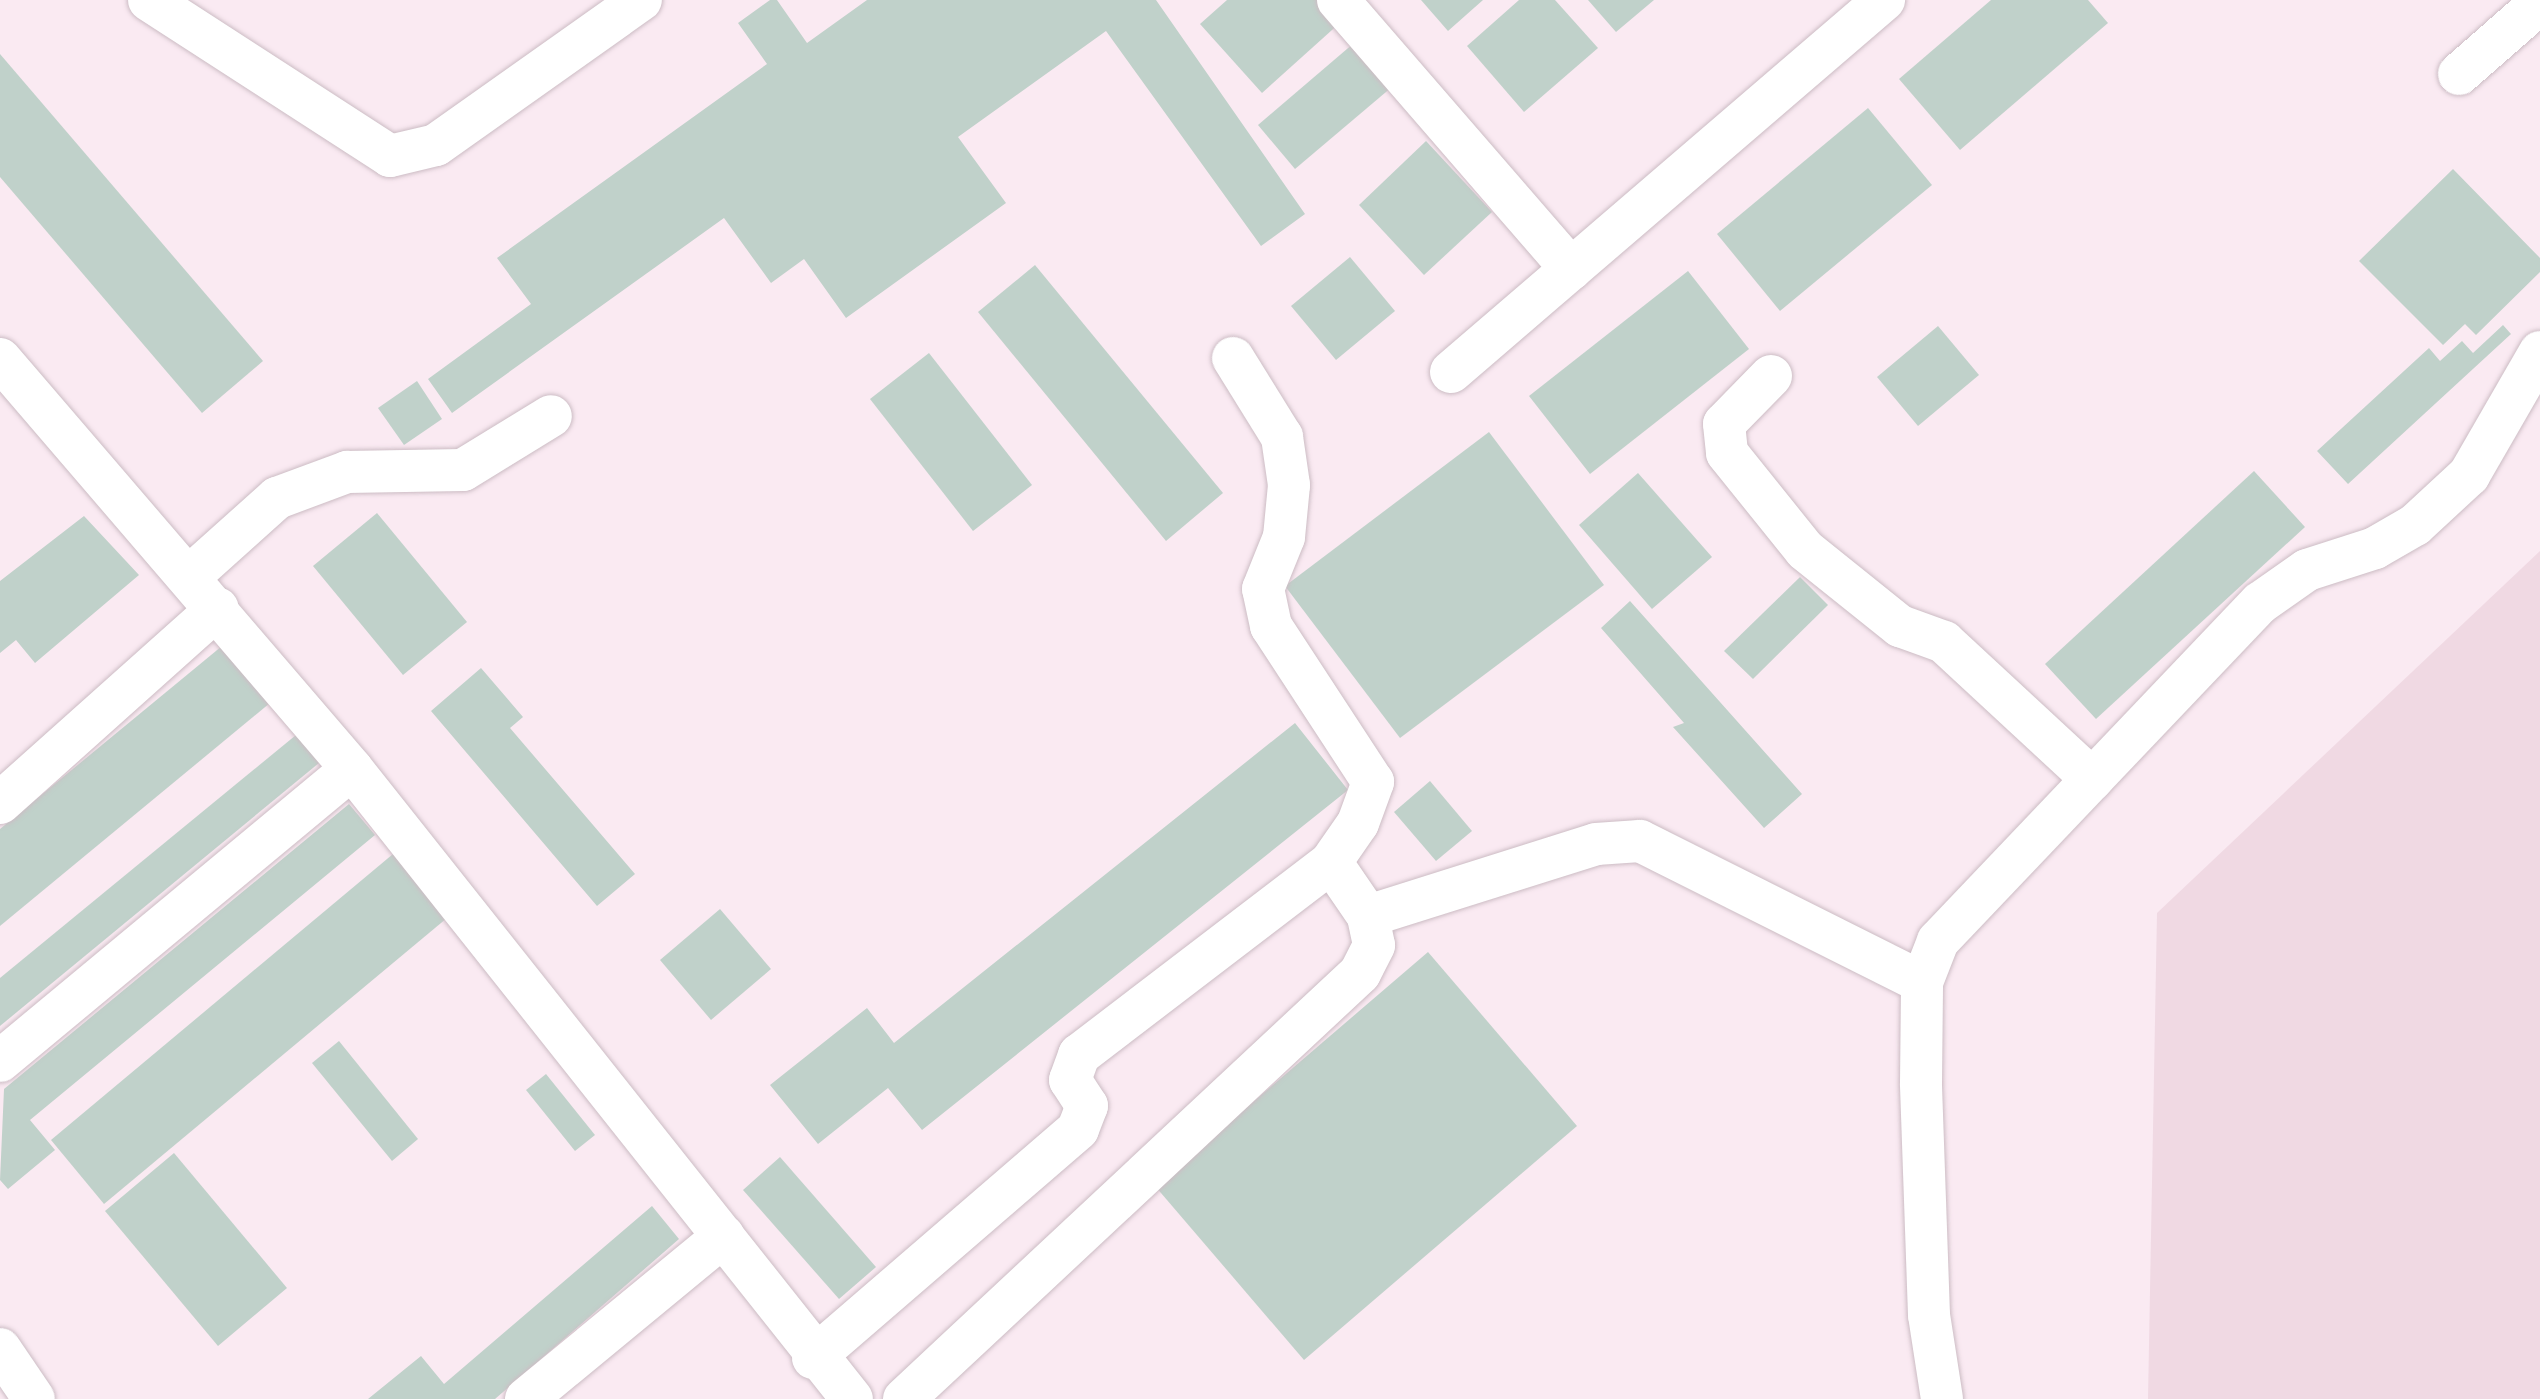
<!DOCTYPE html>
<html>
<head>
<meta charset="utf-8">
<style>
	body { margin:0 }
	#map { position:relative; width:2540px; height:1399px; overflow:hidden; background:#faeaf2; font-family:"Varela Round",sans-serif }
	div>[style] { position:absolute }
	.built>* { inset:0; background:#f0d9e3 }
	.building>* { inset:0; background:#c0d1ca }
	.roads { filter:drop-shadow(0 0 2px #ccbcc4) drop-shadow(0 0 2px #ccbcc4) }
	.minor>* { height:42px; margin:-21px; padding:0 21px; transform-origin:21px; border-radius:21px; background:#fff }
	span { translate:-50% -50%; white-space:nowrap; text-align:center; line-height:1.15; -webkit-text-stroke:8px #fff; paint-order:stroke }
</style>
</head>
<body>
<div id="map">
	<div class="built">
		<div style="clip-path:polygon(2540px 551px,2540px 1399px,2148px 1399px,2157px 913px)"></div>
	</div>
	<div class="building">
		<div style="clip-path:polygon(770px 0,777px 0,807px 43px,867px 0,1156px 0,1305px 214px,1261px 246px,1106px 31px,958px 137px,1006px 203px,846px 318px,804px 259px,771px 283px,724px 218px,452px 413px,428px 379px,531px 304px,497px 258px,767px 64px,738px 23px)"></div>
		<div style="clip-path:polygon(1227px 0,1322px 0,1342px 21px,1262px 93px,1200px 24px)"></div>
		<div style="clip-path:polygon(1421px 0,1483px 0,1448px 31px)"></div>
		<div style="clip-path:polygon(1519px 0,1555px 0,1598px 48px,1524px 112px,1467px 46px)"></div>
		<div style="clip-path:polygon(1588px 0,1654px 0,1616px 32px)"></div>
		<div style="clip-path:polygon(1991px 0,2088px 0,2108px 23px,1960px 150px,1899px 79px)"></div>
		<div style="clip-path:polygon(1361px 37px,1399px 81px,1295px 169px,1258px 125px)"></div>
		<div style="clip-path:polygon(0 54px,263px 361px,202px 413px,0 177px)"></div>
		<div style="clip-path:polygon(1868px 108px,1932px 185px,1780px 311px,1717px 234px)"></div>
		<div style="clip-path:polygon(1426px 141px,1492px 212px,1424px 275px,1359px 205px)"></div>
		<div style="clip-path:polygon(2453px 169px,2540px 258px,2540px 272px,2476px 335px,2465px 324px,2443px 345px,2359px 261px)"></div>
		<div style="clip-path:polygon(1350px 257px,1395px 311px,1336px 360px,1291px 306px)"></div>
		<div style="clip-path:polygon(1035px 265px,1223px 493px,1166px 541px,978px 312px)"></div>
		<div style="clip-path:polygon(1688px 271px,1749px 349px,1590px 474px,1529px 396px)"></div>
		<div style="clip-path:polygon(2503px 325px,2511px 334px,2348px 484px,2317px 451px,2429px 348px,2440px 361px,2462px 341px,2473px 353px)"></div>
		<div style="clip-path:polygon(1938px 326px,1979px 375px,1918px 426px,1877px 377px)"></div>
		<div style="clip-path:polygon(929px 353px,1032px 485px,973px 531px,870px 399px)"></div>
		<div style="clip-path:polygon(417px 381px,442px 419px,404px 445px,378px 408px)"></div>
		<div style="clip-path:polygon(1489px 432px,1604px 585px,1400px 738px,1285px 586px)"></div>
		<div style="clip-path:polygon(2254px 471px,2305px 527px,2096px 719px,2045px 664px)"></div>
		<div style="clip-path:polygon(1638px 473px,1712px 557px,1652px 609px,1579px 525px)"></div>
		<div style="clip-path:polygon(377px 513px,467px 622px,403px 675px,313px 566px)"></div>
		<div style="clip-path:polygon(84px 516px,139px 575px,35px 663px,16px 640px,0 653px,0 581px)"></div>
		<div style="clip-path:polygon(1800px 577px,1828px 605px,1753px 679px,1724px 651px)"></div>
		<div style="clip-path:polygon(1630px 601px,1802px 794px,1764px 828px,1673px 727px,1684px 723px,1601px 628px)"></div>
		<div style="clip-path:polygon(222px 646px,270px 703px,0 926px,0 829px)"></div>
		<div style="clip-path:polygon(481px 668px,523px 717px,510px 728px,635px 874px,597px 906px,431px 711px)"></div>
		<div style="clip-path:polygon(1295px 723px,1348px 790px,922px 1130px,888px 1088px,818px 1144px,770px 1085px,867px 1008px,894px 1043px)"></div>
		<div style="clip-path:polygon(296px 735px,319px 763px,0 1026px,0 978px)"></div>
		<div style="clip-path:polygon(1430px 781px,1472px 831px,1436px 861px,1394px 812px)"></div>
		<div style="clip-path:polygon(349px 804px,375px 835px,30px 1120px,55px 1150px,8px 1189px,0 1180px,4px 1089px)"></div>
		<div style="clip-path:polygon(393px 854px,447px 918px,104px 1204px,51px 1140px)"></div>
		<div style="clip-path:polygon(720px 909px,771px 969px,711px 1020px,660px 960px)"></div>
		<div style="clip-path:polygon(1428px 952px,1577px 1126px,1304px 1360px,1155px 1186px)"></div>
		<div style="clip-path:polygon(339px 1041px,418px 1139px,392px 1161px,312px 1063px)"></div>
		<div style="clip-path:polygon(546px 1074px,595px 1135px,575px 1151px,526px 1090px)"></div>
		<div style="clip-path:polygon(174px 1153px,287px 1288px,218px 1346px,105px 1211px)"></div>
		<div style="clip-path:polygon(780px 1157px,876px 1267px,839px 1299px,743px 1190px)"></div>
		<div style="clip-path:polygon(652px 1206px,679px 1239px,495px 1399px,368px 1399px,421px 1356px,444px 1384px)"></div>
	</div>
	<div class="roads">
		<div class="minor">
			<div style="left:149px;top:0;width:287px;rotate:32.9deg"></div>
			<div style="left:390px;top:156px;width:47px;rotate:-13.4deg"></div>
			<div style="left:436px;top:145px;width:251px;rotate:-35.3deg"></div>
			<div style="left:1338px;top:0;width:356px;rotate:49.1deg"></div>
			<div style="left:2459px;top:74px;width:108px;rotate:-41.2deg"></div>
			<div style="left:0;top:359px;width:540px;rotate:49.35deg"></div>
			<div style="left:352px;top:769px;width:804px;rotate:51.56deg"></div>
			<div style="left:1451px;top:372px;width:571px;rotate:-40.67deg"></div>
			<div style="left:1771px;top:376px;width:67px;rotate:134.4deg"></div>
			<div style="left:1724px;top:424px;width:29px;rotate:84deg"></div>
			<div style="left:1727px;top:453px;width:124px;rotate:51.2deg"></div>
			<div style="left:1805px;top:550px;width:122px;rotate:38.7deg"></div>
			<div style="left:1900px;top:626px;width:47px;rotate:20deg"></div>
			<div style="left:1944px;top:642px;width:202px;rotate:42.8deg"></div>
			<div style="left:190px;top:576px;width:117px;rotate:-41.9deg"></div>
			<div style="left:277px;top:498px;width:75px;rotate:-20.4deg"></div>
			<div style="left:347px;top:472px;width:116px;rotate:-1deg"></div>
			<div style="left:463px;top:470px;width:103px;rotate:-31.5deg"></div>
			<div style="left:0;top:803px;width:292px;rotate:-41.8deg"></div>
			<div style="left:1368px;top:916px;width:239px;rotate:-17.5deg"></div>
			<div style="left:1596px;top:844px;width:44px;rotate:-3.9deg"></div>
			<div style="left:1640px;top:841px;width:315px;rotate:26.6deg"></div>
			<div style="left:0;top:1061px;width:457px;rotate:-39.7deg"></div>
			<div style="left:0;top:1349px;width:60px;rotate:55.8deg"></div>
			<div style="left:813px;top:1358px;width:350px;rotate:-40.8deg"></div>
			<div style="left:1078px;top:1129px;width:25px;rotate:-69deg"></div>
			<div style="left:1087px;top:1106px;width:31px;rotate:-123deg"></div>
			<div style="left:1070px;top:1080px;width:27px;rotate:-70deg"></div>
			<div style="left:1079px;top:1055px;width:317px;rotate:-37.4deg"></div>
			<div style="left:1331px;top:862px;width:47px;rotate:-55.3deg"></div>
			<div style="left:1358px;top:823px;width:44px;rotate:-69.9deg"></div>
			<div style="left:1373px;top:782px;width:186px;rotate:-123.2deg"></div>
			<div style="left:1271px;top:626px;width:38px;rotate:-102deg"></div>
			<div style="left:1263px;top:589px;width:56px;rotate:-68deg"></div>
			<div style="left:1284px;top:537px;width:52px;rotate:-84.5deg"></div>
			<div style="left:1289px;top:485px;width:49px;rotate:-98.3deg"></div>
			<div style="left:1282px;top:437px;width:93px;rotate:-121.8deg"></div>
			<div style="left:526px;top:1399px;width:256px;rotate:-39.5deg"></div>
			<div style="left:904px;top:1399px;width:624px;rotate:-43.05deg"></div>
			<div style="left:1360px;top:973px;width:31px;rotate:-63deg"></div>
			<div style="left:1374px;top:945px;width:30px;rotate:-102deg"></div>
			<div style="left:1368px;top:916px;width:65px;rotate:-124.4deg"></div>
			<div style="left:1942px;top:1399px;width:85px;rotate:-98.8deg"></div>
			<div style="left:1929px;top:1315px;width:232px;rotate:-92deg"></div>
			<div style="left:1921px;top:1083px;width:101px;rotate:-89.4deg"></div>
			<div style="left:1922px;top:982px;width:44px;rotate:-68.7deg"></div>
			<div style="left:1938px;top:941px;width:467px;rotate:-46.4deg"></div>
			<div style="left:2260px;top:603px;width:57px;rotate:-35.1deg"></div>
			<div style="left:2307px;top:570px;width:71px;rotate:-17.9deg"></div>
			<div style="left:2375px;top:548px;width:46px;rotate:-29.9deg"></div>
			<div style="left:2415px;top:525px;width:74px;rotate:-42.8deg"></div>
			<div style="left:2469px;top:475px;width:142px;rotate:-60deg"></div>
		</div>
	</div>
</div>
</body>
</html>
